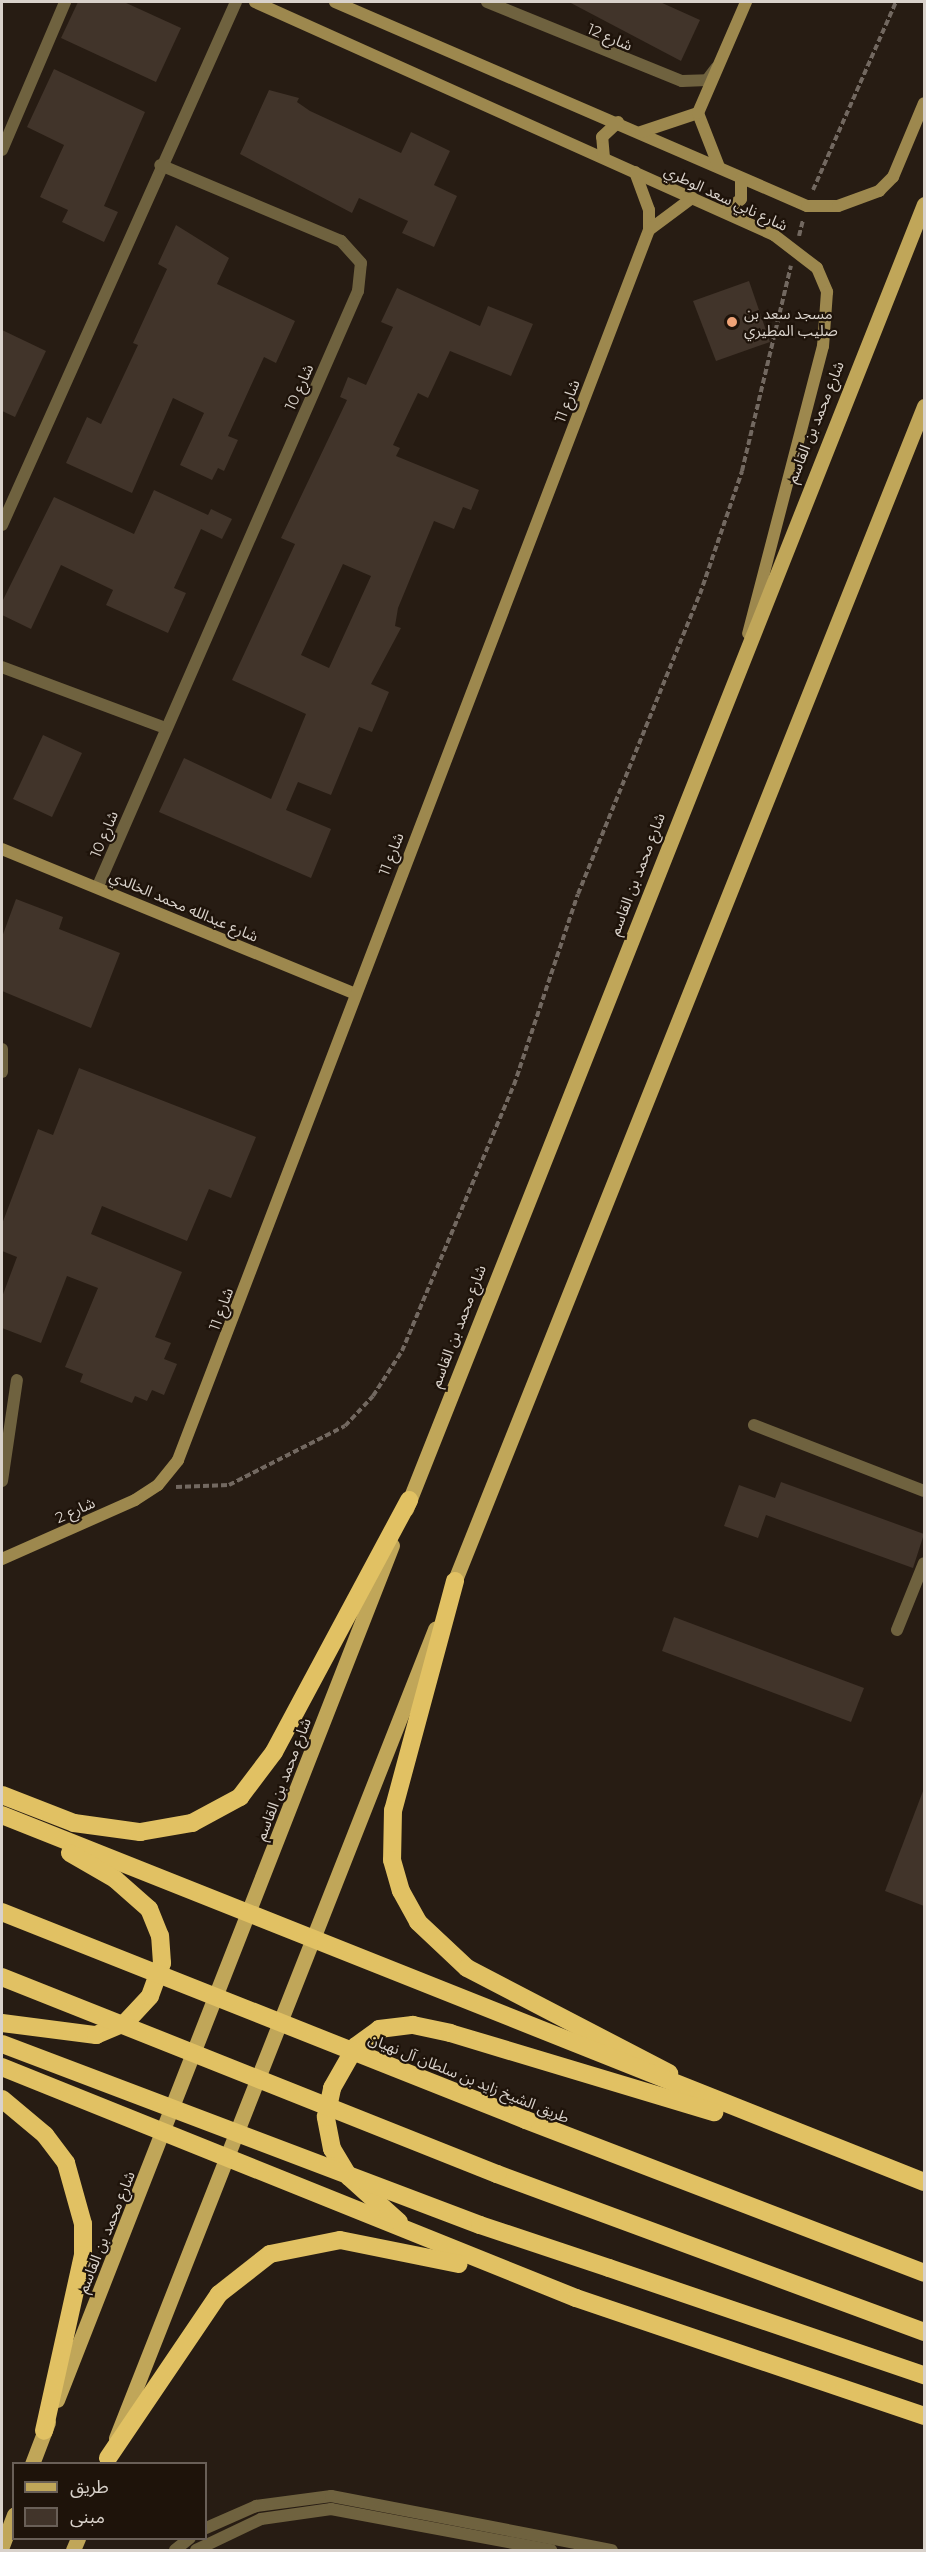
<!DOCTYPE html>
<html>
<head>
<meta charset="utf-8">
<style>
	body { margin:0 }
	#map { position:relative; width:926px; height:2552px; overflow:hidden; background:#271c13; font-family:Montserrat,"Noto Sans Arabic",sans-serif }
	div>[style] { position:absolute }
	.building>* { inset:0; background:#41342a }
	.path>* { height:4px; margin-top:-2px; transform-origin:0; background:repeating-linear-gradient(90deg,#726860 0 6px,transparent 0 9px) }
	.lane>* { height:12px; margin:-6px; padding:0 6px; transform-origin:6px; border-radius:6px; background:#6f623f }
	.street>* { height:12px; margin:-6px; padding:0 6px; transform-origin:6px; border-radius:6px; background:#6f623f }
	.secondary>* { height:12px; margin:-6px; padding:0 6px; transform-origin:6px; border-radius:6px; background:#9d884e }
	.primary>* { height:15px; margin:-7.5px; padding:0 7.5px; transform-origin:7.5px; border-radius:7.5px; background:#c0a659 }
	.highway>* { height:18px; margin:-9px; padding:0 9px; transform-origin:9px; border-radius:9px; background:#e1c163 }
	.highway-bridge>* { height:18px; margin:-9px; padding:0 9px; transform-origin:9px; border-radius:9px; background:#e1c163 }
	.dots>* { width:16px; height:16px; translate:-50% -50%; box-sizing:border-box; border:3px solid #1e130a; border-radius:50% }
	span { translate:-50% -50%; white-space:nowrap; text-align:center; line-height:1.15; -webkit-text-stroke:4.5px #1e130a; paint-order:stroke }
	.street-label { font-size:15px; color:#d9d2cb }
	.poi-label { font-size:15px; color:#d9d2cb }
	.left { translate:0 -50%; text-align:left }
	.frame { position:absolute; inset:0; border:3px solid #d9d2cb; pointer-events:none }
	.legend { position:absolute; left:12px; top:2462px; width:195px; height:78px; box-sizing:border-box; background:#1e130a; border:2px solid #695f57; margin:0; padding:8px 10px; list-style:none; font-size:18px; color:#d9d2cb }
	.legend li { display:flex; align-items:center; gap:12px; height:30px }
	.legend b { width:30px; border:2px solid #695f57 }
</style>
</head>
<body>
<div id="map">
	<div class="building">
		<div style="clip-path:polygon(78px 2px,124px 2px,181px 28px,156px 82px,61px 38px)"></div>
		<div style="clip-path:polygon(569px 2px,660px 2px,700px 20px,681px 61px)"></div>
		<div style="clip-path:polygon(54px 69px,145px 112px,104px 206px,118px 212px,104px 242px,62px 222px,68px 210px,40px 197px,64px 145px,27px 127px)"></div>
		<div style="clip-path:polygon(269px 90px,299px 98px,297px 102px,310px 111px,401px 153px,411px 132px,450px 151px,434px 185px,457px 196px,434px 247px,402px 233px,408px 221px,359px 198px,352px 213px,240px 154px)"></div>
		<div style="clip-path:polygon(176px 225px,229px 258px,217px 284px,295px 321px,276px 363px,264px 357px,228px 436px,238px 440px,224px 471px,218px 468px,212px 480px,180px 465px,204px 413px,173px 398px,132px 493px,66px 463px,87px 417px,101px 424px,138px 345px,133px 343px,167px 269px,158px 264px)"></div>
		<div style="clip-path:polygon(749px 281px,770px 342px,716px 361px,693px 301px)"></div>
		<div style="clip-path:polygon(evenodd,397px 288px,480px 326px,488px 306px,533px 324px,511px 376px,450px 351px,428px 398px,418px 393px,393px 445px,400px 448px,396px 456px,479px 490px,471px 510px,463px 507px,454px 529px,434px 521px,398px 608px,395px 626px,401px 628px,371px 684px,389px 692px,372px 732px,359px 727px,331px 795px,298px 782px,286px 810px,331px 829px,311px 878px,159px 812px,184px 758px,271px 799px,306px 714px,232px 680px,295px 544px,281px 538px,347px 400px,340px 397px,348px 377px,366px 385px,393px 327px,381px 322px,397px 288px,343px 564px,371px 576px,329px 668px,301px 655px,343px 564px)"></div>
		<div style="clip-path:polygon(2px 330px,46px 351px,15px 417px,2px 411px)"></div>
		<div style="clip-path:polygon(154px 490px,208px 515px,211px 509px,232px 519px,222px 539px,201px 529px,174px 588px,186px 593px,168px 633px,106px 605px,113px 590px,61px 565px,31px 629px,2px 615px,2px 602px,54px 497px,134px 534px)"></div>
		<div style="clip-path:polygon(43px 735px,82px 753px,52px 817px,13px 799px)"></div>
		<div style="clip-path:polygon(16px 899px,63px 917px,59px 929px,120px 953px,91px 1028px,2px 991px,2px 937px)"></div>
		<div style="clip-path:polygon(79px 1068px,256px 1137px,231px 1198px,209px 1189px,187px 1241px,102px 1206px,91px 1234px,182px 1272px,155px 1337px,171px 1343px,164px 1359px,177px 1364px,164px 1395px,152px 1390px,147px 1401px,135px 1396px,132px 1403px,80px 1382px,83px 1374px,65px 1367px,98px 1288px,67px 1276px,41px 1343px,2px 1328px,2px 1297px,17px 1257px,2px 1251px,2px 1224px,38px 1129px,53px 1135px)"></div>
		<div style="clip-path:polygon(781px 1482px,924px 1534px,913px 1568px,766px 1515px,758px 1538px,724px 1526px,739px 1485px,775px 1498px)"></div>
		<div style="clip-path:polygon(674px 1617px,864px 1688px,851px 1722px,662px 1651px)"></div>
		<div style="clip-path:polygon(923px 1791px,924px 1791px,924px 1906px,885px 1891px)"></div>
	</div>
	<div class="path">
		<div style="left:813px;top:190px;width:206px;rotate:-66.2deg"></div>
		<div style="left:799px;top:236px;width:16px;rotate:-76deg"></div>
		<div style="left:176px;top:1487px;width:53px;rotate:-2.2deg"></div>
		<div style="left:229px;top:1485px;width:130px;rotate:-27deg"></div>
		<div style="left:345px;top:1426px;width:41px;rotate:-47deg"></div>
		<div style="left:373px;top:1396px;width:54px;rotate:-57.2deg"></div>
		<div style="left:402px;top:1351px;width:289px;rotate:-67.2deg"></div>
		<div style="left:514px;top:1085px;width:201px;rotate:-71.5deg"></div>
		<div style="left:578px;top:894px;width:324px;rotate:-67.9deg"></div>
		<div style="left:700px;top:594px;width:130px;rotate:-71.1deg"></div>
		<div style="left:742px;top:471px;width:211px;rotate:-76.6deg"></div>
	</div>
	<div class="lane">
		<div style="left:754px;top:1425px;width:182px;rotate:21.2deg"></div>
		<div style="left:2px;top:1481px;width:102px;rotate:-81.6deg"></div>
		<div style="left:897px;top:1630px;width:72px;rotate:-68.1deg"></div>
	</div>
	<div class="street">
		<div style="left:487px;top:2px;width:210px;rotate:22.1deg"></div>
		<div style="left:682px;top:81px;width:25px;rotate:-2deg"></div>
		<div style="left:707px;top:80px;width:15px;rotate:-53deg"></div>
		<div style="left:2px;top:150px;width:161px;rotate:-66.9deg"></div>
		<div style="left:2px;top:525px;width:573px;rotate:-65.9deg"></div>
		<div style="left:2px;top:667px;width:174px;rotate:20.5deg"></div>
		<div style="left:98px;top:886px;width:649px;rotate:-66.4deg"></div>
		<div style="left:358px;top:291px;width:28px;rotate:-84deg"></div>
		<div style="left:361px;top:263px;width:30px;rotate:-132deg"></div>
		<div style="left:341px;top:241px;width:196px;rotate:-157.2deg"></div>
		<div style="left:2px;top:1049px;width:23px;rotate:90deg"></div>
		<div style="left:206px;top:2528px;width:55px;rotate:-23.7deg"></div>
		<div style="left:256px;top:2506px;width:76px;rotate:-7.6deg"></div>
		<div style="left:331px;top:2496px;width:286px;rotate:10.9deg"></div>
		<div style="left:175px;top:2550px;width:19px;rotate:-39deg"></div>
		<div style="left:196px;top:2550px;width:72px;rotate:-25.5deg"></div>
		<div style="left:261px;top:2519px;width:71px;rotate:-8.1deg"></div>
		<div style="left:331px;top:2509px;width:224px;rotate:10.6deg"></div>
	</div>
	<div class="secondary">
		<div style="left:255px;top:2px;width:569px;rotate:24.18deg"></div>
		<div style="left:774px;top:235px;width:54px;rotate:37.5deg"></div>
		<div style="left:817px;top:268px;width:26px;rotate:67deg"></div>
		<div style="left:827px;top:292px;width:54px;rotate:94.2deg"></div>
		<div style="left:823px;top:346px;width:297px;rotate:104.6deg"></div>
		<div style="left:335px;top:2px;width:514px;rotate:23.37deg"></div>
		<div style="left:807px;top:206px;width:31px"></div>
		<div style="left:838px;top:206px;width:44px;rotate:-20.1deg"></div>
		<div style="left:879px;top:191px;width:20px;rotate:-45deg"></div>
		<div style="left:893px;top:177px;width:80px;rotate:-67.3deg"></div>
		<div style="left:641px;top:132px;width:60px;rotate:-18.4deg"></div>
		<div style="left:604px;top:158px;width:21px;rotate:-95deg"></div>
		<div style="left:602px;top:137px;width:22px;rotate:-43deg"></div>
		<div style="left:719px;top:167px;width:58px;rotate:-111.3deg"></div>
		<div style="left:698px;top:113px;width:121px;rotate:-66.6deg"></div>
		<div style="left:635px;top:172px;width:40px;rotate:69.8deg"></div>
		<div style="left:649px;top:210px;width:20px;rotate:90deg"></div>
		<div style="left:724px;top:212px;width:21px;rotate:-37deg"></div>
		<div style="left:741px;top:199px;width:21px;rotate:-90deg"></div>
		<div style="left:2px;top:849px;width:379px;rotate:22.3deg"></div>
		<div style="left:2px;top:1559px;width:145px;rotate:-23.9deg"></div>
		<div style="left:135px;top:1500px;width:27px;rotate:-33deg"></div>
		<div style="left:158px;top:1485px;width:32px;rotate:-51deg"></div>
		<div style="left:178px;top:1460px;width:1317px;rotate:-69.05deg"></div>
		<div style="left:649px;top:230px;width:54px;rotate:-36.7deg"></div>
	</div>
	<div class="primary">
		<div style="left:406px;top:1509px;width:1404px;rotate:-68.35deg"></div>
		<div style="left:451px;top:1590px;width:1275px;rotate:-68.22deg"></div>
		<div style="left:57px;top:2400px;width:918px;rotate:-68.6deg"></div>
		<div style="left:116px;top:2438px;width:870px;rotate:-68.48deg"></div>
		<div style="left:32px;top:2464px;width:45px;rotate:-69.1deg"></div>
		<div style="left:2px;top:2546px;width:34px;rotate:-69deg"></div>
		<div style="left:73px;top:2550px;width:13px;rotate:-67deg"></div>
	</div>
	<div class="highway">
		<div style="left:455px;top:1581px;width:237px;rotate:105.1deg"></div>
		<div style="left:393px;top:1810px;width:50px;rotate:91.1deg"></div>
		<div style="left:392px;top:1860px;width:32px;rotate:74deg"></div>
		<div style="left:401px;top:1891px;width:35px;rotate:61deg"></div>
		<div style="left:418px;top:1922px;width:67px;rotate:43.2deg"></div>
		<div style="left:467px;top:1968px;width:228px;rotate:27.5deg"></div>
		<div style="left:2px;top:1795px;width:77px;rotate:21.3deg"></div>
		<div style="left:74px;top:1823px;width:67px;rotate:7.8deg"></div>
		<div style="left:140px;top:1832px;width:53px;rotate:-9.8deg"></div>
		<div style="left:192px;top:1823px;width:55px;rotate:-28.4deg"></div>
		<div style="left:240px;top:1797px;width:56px;rotate:-52.9deg"></div>
		<div style="left:274px;top:1752px;width:286px;rotate:-61.8deg"></div>
		<div style="left:2px;top:1815px;width:992px;rotate:21.7deg"></div>
		<div style="left:2px;top:2023px;width:95px;rotate:7.3deg"></div>
		<div style="left:96px;top:2035px;width:33px;rotate:-23deg"></div>
		<div style="left:126px;top:2022px;width:35px;rotate:-47deg"></div>
		<div style="left:150px;top:1996px;width:35px;rotate:-70deg"></div>
		<div style="left:162px;top:1963px;width:27px;rotate:-94deg"></div>
		<div style="left:160px;top:1936px;width:29px;rotate:-112deg"></div>
		<div style="left:149px;top:1909px;width:45px;rotate:-138.6deg"></div>
		<div style="left:115px;top:1879px;width:52px;rotate:-150deg"></div>
		<div style="left:2px;top:2067px;width:619px;rotate:21.92deg"></div>
		<div style="left:576px;top:2298px;width:367px;rotate:18.7deg"></div>
		<div style="left:2px;top:2099px;width:56px;rotate:39.9deg"></div>
		<div style="left:45px;top:2135px;width:35px;rotate:53deg"></div>
		<div style="left:66px;top:2163px;width:63px;rotate:74.4deg"></div>
		<div style="left:83px;top:2224px;width:31px;rotate:90deg"></div>
		<div style="left:83px;top:2255px;width:180px;rotate:102.5deg"></div>
		<div style="left:526px;top:2120px;width:426px;rotate:21deg"></div>
		<div style="left:497px;top:2174px;width:455px;rotate:20.3deg"></div>
		<div style="left:399px;top:2222px;width:67px;rotate:-138deg"></div>
		<div style="left:349px;top:2177px;width:33px;rotate:-121deg"></div>
		<div style="left:332px;top:2149px;width:33px;rotate:-101deg"></div>
		<div style="left:326px;top:2117px;width:30px;rotate:-78deg"></div>
		<div style="left:332px;top:2088px;width:48px;rotate:-60.3deg"></div>
		<div style="left:356px;top:2046px;width:29px;rotate:-36deg"></div>
		<div style="left:379px;top:2029px;width:34px;rotate:-7deg"></div>
		<div style="left:413px;top:2025px;width:38px;rotate:12deg"></div>
		<div style="left:450px;top:2033px;width:276px;rotate:16.7deg"></div>
		<div style="left:609px;top:2268px;width:333px;rotate:18.8deg"></div>
		<div style="left:108px;top:2458px;width:198px;rotate:-55.9deg"></div>
		<div style="left:219px;top:2294px;width:65px;rotate:-38.1deg"></div>
		<div style="left:270px;top:2254px;width:71px;rotate:-11.3deg"></div>
		<div style="left:340px;top:2240px;width:121px;rotate:11.4deg"></div>
	</div>
	<div class="highway-bridge">
		<div style="left:2px;top:1912px;width:564px;rotate:21.65deg"></div>
		<div style="left:2px;top:1977px;width:533px;rotate:21.7deg"></div>
		<div style="left:2px;top:2044px;width:511px;rotate:20.74deg"></div>
		<div style="left:480px;top:2225px;width:136px;rotate:18.4deg"></div>
	</div>
	<div class="dots">
		<div style="left:732px;top:322px;background:#efa377"></div>
	</div>
	<div class="street-label">
		<span style="left:610px;top:37px;rotate:23deg">شارع 12</span>
		<span style="left:726px;top:198px;rotate:25deg">شارع نابي سعد الوطري</span>
		<span style="left:299px;top:387px;rotate:-66deg">شارع 10</span>
		<span style="left:567px;top:401px;rotate:-69deg">شارع 11</span>
		<span style="left:815px;top:422px;rotate:-68deg">شارع محمد بن القاسم</span>
		<span style="left:104px;top:834px;rotate:-67deg">شارع 10</span>
		<span style="left:391px;top:854px;rotate:-69deg">شارع 11</span>
		<span style="left:637px;top:874px;rotate:-69deg">شارع محمد بن القاسم</span>
		<span style="left:184px;top:906px;rotate:23deg">شارع عبدالله محمد الخالدي</span>
		<span style="left:221px;top:1309px;rotate:-70deg">شارع 11</span>
		<span style="left:458px;top:1326px;rotate:-69deg">شارع محمد بن القاسم</span>
		<span style="left:75px;top:1510px;rotate:-24deg">شارع 2</span>
		<span style="left:283px;top:1779px;rotate:-69deg">شارع محمد بن القاسم</span>
		<span style="left:469px;top:2078px;rotate:22deg">طريق الشيخ زايد بن سلطان آل نهيان</span>
		<span style="left:106px;top:2232px;rotate:-68deg">شارع محمد بن القاسم</span>
	</div>
	<div class="poi-label">
		<span class="left" style="left:744px;top:322px">مسجد سعد بن<br>صليب المطيري</span>
	</div>
	<div class="frame"></div>
	<ul class="legend">
	<li><b style="height:8px;background:#c0a659"></b>طريق</li>
	<li><b style="height:16px;background:#41342a"></b>مبنى</li>
	</ul>
</div>
</body>
</html>
